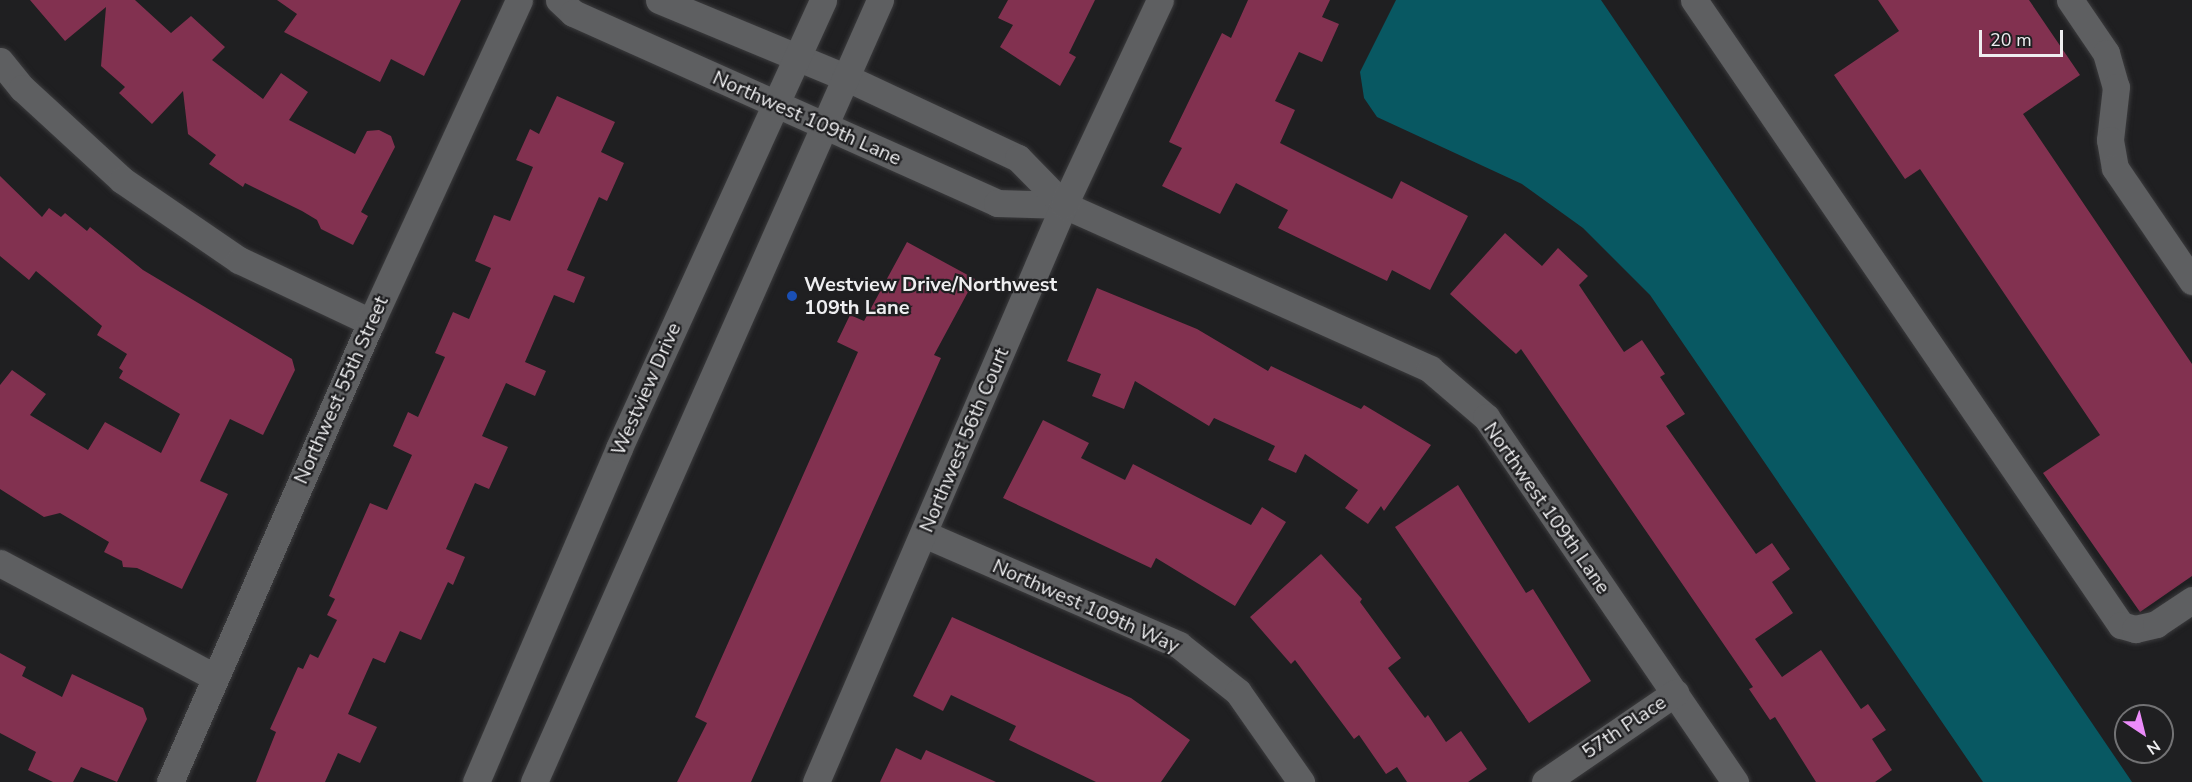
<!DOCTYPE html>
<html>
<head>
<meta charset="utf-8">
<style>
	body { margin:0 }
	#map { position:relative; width:2192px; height:782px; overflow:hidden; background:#1f1f21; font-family:"Nunito Sans",sans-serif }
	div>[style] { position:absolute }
	.water>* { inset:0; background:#085862 }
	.building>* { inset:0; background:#823150 }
	.roads { filter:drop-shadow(0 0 2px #3b3b3d) drop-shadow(0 0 2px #3b3b3d) }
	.minor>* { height:27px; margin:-13.5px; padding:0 13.5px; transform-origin:13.5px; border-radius:13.5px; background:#5e5f61 }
	.dots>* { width:16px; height:16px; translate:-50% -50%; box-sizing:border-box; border:3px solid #1f1f21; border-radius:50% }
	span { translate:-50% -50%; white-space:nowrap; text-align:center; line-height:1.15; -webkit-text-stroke:4.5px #1f1f21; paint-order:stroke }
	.street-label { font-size:20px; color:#eeeef0 }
	.poi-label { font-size:20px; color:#eeeef0; font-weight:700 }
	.left { translate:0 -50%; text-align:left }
	.north { position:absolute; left:2114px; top:704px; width:60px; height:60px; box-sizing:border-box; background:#1f1f21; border:2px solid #727274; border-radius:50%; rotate:145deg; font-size:16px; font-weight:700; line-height:24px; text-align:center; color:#eeeef0 }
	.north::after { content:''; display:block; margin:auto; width:21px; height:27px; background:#ec8cfa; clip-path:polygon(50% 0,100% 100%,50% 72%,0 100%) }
	.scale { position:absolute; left:1979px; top:30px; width:84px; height:27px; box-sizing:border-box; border:3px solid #eeeef0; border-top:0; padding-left:8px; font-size:18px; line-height:21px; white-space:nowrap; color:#eeeef0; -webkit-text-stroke:4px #1f1f21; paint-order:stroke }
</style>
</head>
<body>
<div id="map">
	<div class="water">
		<div style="clip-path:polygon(1396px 0,1601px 0,2132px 782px,1983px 782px,1650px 295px,1583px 228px,1522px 184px,1377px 117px,1364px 98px,1360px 72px)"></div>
	</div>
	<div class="building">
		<div style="clip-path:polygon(30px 0,135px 0,171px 33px,191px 16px,225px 47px,212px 60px,263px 99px,281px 73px,308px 92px,289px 120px,355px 154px,367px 131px,379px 130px,391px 136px,395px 147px,361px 212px,368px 216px,353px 245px,321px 229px,317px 220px,302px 211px,245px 183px,243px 187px,209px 164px,216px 155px,188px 134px,183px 91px,152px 124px,119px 93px,125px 87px,101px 66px,106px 7px,65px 41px)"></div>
		<div style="clip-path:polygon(277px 0,461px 0,424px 76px,391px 59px,380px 82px,284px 32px,297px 14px)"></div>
		<div style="clip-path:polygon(1008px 0,1095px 0,1069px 53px,1076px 57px,1060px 86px,1000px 47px,1013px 25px,998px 18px)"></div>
		<div style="clip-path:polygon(1248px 0,1330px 0,1322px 17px,1339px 24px,1322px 62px,1299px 52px,1275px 101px,1295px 110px,1280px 143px,1392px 199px,1401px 181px,1468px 216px,1430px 290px,1392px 270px,1387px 281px,1278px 228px,1288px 210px,1236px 183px,1220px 214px,1162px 186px,1182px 148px,1169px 142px,1222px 33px,1231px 38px)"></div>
		<div style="clip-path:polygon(1878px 0,2029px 0,2080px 75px,2023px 114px,2192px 364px,2192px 576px,2140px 612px,2043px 473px,2100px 435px,1920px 169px,1905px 179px,1834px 75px,1899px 31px)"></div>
		<div style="clip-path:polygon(557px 96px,615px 122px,601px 152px,624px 163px,607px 201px,599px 197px,567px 270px,585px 277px,574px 303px,554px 295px,525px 362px,546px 371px,535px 396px,506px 383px,482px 436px,508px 447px,489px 489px,475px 483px,446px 549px,465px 557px,453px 585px,448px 582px,421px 640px,400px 631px,385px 663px,373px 658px,348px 714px,377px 727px,360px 763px,338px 753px,325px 782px,256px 782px,276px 732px,270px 729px,298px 667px,303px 669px,310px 654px,318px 658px,337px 620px,327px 615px,335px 599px,329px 596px,370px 503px,387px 510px,412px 455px,393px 446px,408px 412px,418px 417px,445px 357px,435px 353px,453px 312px,469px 319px,491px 268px,475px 261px,494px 215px,510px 221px,533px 167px,516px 160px,530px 129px,539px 134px)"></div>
		<div style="clip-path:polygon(0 176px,42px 217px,49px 208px,61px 217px,65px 213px,87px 231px,90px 227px,143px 270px,292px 359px,295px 370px,263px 435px,230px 419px,200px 481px,228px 494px,182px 589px,137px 568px,123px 567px,122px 561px,104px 552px,109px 542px,60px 513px,44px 517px,0 489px,0 385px,12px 370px,46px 394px,30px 415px,88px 450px,105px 422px,161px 453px,180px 414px,119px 378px,123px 371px,119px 368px,127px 354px,97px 335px,102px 326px,36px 271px,29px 280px,0 256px)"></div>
		<div style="clip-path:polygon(1505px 233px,1542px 266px,1558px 248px,1588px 276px,1579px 285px,1624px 352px,1642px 340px,1665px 374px,1660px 377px,1685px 414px,1666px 426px,1756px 554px,1772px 543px,1790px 569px,1772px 582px,1793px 613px,1755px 639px,1782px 677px,1821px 650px,1861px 709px,1868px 704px,1886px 730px,1872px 739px,1892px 770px,1875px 782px,1816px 782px,1775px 717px,1770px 720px,1749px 689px,1753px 687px,1521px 349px,1516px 354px,1450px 294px)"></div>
		<div style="clip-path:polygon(907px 242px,975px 279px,934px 355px,941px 358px,751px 782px,677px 782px,707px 723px,695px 717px,858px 352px,837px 342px,850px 315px,864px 321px)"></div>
		<div style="clip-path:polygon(1097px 288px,1197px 329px,1268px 371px,1271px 366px,1361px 409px,1364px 405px,1431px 445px,1384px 511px,1381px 506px,1368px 524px,1345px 508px,1358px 490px,1305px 454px,1296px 473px,1268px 460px,1275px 446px,1214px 418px,1209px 426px,1135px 381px,1124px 409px,1092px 396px,1101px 374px,1067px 361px)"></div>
		<div style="clip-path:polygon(1043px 420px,1089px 443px,1081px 458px,1125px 480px,1133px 464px,1251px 525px,1262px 507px,1286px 522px,1235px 606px,1156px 558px,1151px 568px,1003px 498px)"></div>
		<div style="clip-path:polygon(1458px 485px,1526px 593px,1533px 589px,1591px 681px,1529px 723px,1395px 527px)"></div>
		<div style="clip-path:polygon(1321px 554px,1362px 599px,1360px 602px,1401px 658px,1388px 668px,1425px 718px,1428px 715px,1446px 742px,1461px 731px,1487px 769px,1468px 782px,1407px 782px,1397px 767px,1386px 774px,1359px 735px,1354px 739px,1295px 660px,1291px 664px,1250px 617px)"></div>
		<div style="clip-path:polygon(952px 617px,1131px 698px,1190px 740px,1161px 782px,1096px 782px,1009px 740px,1016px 726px,951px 695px,943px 711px,913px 696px)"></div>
		<div style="clip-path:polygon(0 653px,26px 667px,22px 676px,62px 697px,72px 674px,143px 708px,147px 719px,117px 782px,81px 767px,73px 782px,53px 782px,28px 770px,36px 752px,0 733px)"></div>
		<div style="clip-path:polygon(896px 748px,921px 760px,926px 750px,996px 782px,880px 782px)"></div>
	</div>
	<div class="roads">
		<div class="minor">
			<div style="left:559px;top:0;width:19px;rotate:43deg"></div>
			<div style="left:573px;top:13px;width:465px;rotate:24.1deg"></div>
			<div style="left:997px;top:203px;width:67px;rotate:1.7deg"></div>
			<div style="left:659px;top:0;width:201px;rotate:22.5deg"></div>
			<div style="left:845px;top:77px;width:191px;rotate:25.1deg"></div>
			<div style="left:1018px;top:158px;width:66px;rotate:45.6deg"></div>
			<div style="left:1064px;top:205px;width:401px;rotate:24.1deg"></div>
			<div style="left:1430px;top:369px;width:74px;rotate:40.6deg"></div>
			<div style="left:1486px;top:417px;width:442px;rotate:55.7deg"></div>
			<div style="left:1694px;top:0;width:757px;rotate:55.66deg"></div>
			<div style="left:2121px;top:625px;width:15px;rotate:16deg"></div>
			<div style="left:2135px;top:629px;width:22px;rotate:-13deg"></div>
			<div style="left:2156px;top:624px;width:43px;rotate:-33.7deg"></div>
			<div style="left:2070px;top:0;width:64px;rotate:55.8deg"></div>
			<div style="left:2106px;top:53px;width:35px;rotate:74deg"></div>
			<div style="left:2116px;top:87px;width:53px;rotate:96.5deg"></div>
			<div style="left:2110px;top:140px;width:28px;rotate:80deg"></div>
			<div style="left:2115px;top:168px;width:137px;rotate:55.7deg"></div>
			<div style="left:0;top:61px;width:35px;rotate:51deg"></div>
			<div style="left:22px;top:88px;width:136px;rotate:42.6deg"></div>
			<div style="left:122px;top:180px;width:142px;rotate:34.4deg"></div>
			<div style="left:239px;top:260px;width:146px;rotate:25.2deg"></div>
			<div style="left:924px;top:534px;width:278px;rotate:23.5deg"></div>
			<div style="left:1179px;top:645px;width:75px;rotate:38.5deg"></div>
			<div style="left:1238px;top:692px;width:110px;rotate:55deg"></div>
			<div style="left:0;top:563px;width:242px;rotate:28deg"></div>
			<div style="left:170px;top:782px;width:502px;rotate:-66.4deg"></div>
			<div style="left:371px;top:322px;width:354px;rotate:-65.3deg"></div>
			<div style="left:476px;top:782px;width:363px;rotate:-66.8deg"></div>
			<div style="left:619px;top:448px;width:492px;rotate:-65.5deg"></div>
			<div style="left:534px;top:782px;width:855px;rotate:-66.13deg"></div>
			<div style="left:816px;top:782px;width:628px;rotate:-66.74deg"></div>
			<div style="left:1064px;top:205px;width:226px;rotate:-64.9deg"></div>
			<div style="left:1545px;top:782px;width:158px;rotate:-34.4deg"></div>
		</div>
	</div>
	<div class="dots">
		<div style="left:792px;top:296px;background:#1a4fb4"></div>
	</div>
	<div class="street-label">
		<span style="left:807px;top:118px;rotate:24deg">Northwest 109th Lane</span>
		<span style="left:646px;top:389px;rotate:-66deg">Westview Drive</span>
		<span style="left:341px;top:390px;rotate:-66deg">Northwest 55th Street</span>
		<span style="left:964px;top:440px;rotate:-67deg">Northwest 56th Court</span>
		<span style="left:1547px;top:508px;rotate:55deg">Northwest 109th Lane</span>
		<span style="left:1086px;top:606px;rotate:24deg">Northwest 109th Way</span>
		<span style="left:1624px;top:727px;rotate:-34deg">57th Place</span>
	</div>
	<div class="poi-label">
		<span class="left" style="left:804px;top:296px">Westview Drive/Northwest<br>109th Lane</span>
	</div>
	<div class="north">N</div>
	<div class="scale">20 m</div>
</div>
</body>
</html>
